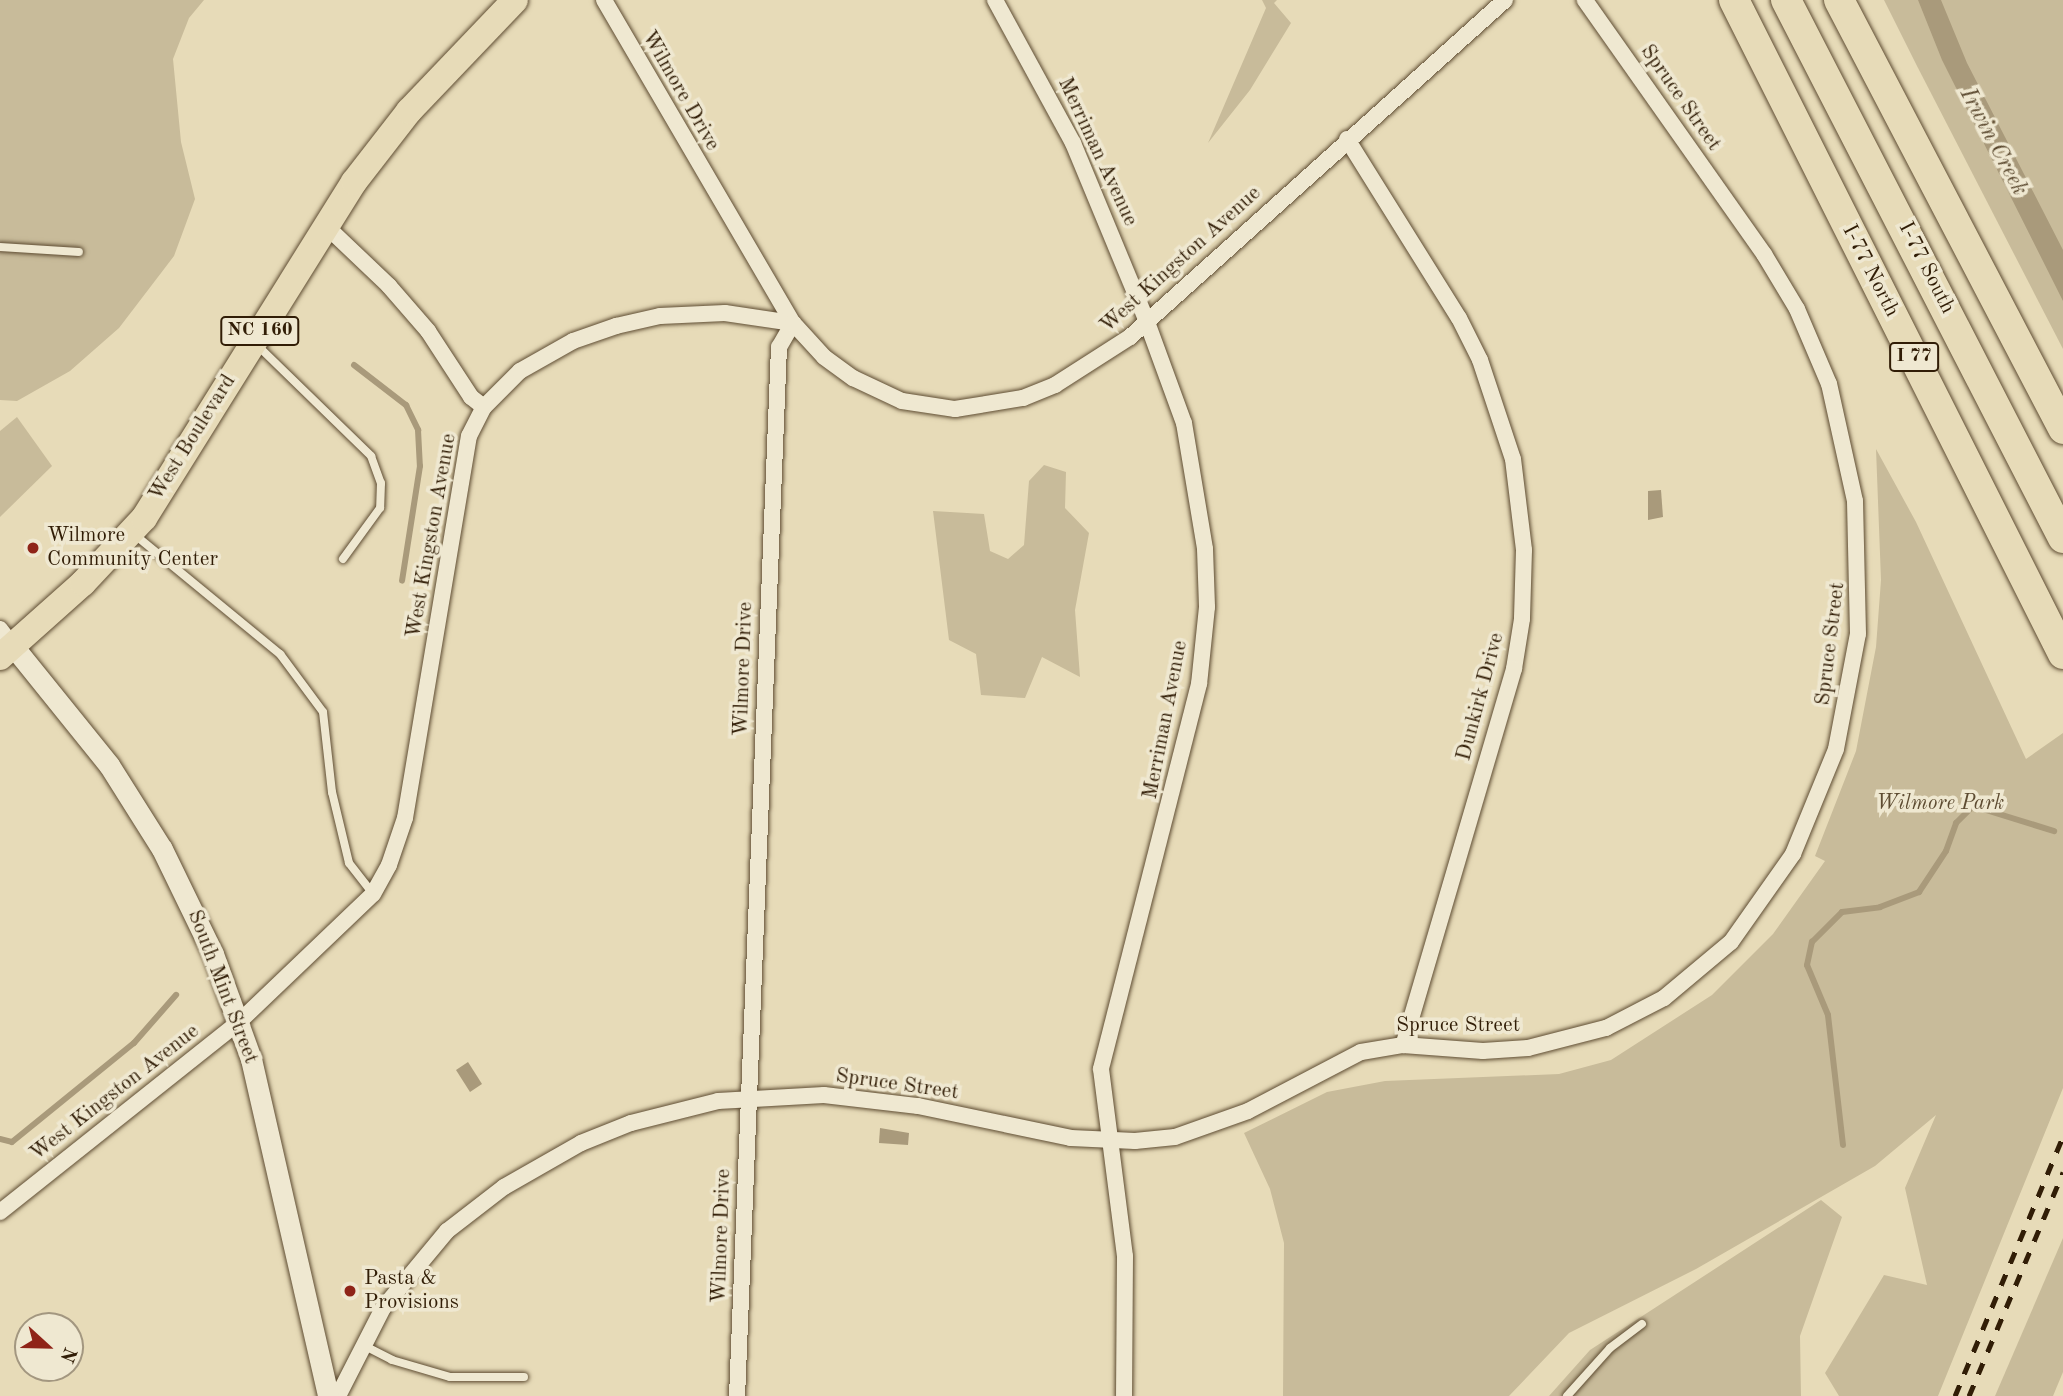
<!DOCTYPE html>
<html>
<head>
<meta charset="utf-8">
<style>
	body { margin:0 }
	#map { position:relative; width:2063px; height:1396px; overflow:hidden; background:#e7dbb8; font-family:"Old Standard TT",serif }
	div>[style] { position:absolute }
	.green>* { inset:0; background:#c8bb9a }
	.water>* { inset:0; background:#a99a7b }
	.stream>* { height:6px; margin:-3px; padding:0 3px; transform-origin:3px; border-radius:3px; background:#a99a7b }
	.roads { filter:drop-shadow(0 0 2px #5e4c32) drop-shadow(0 0 2px #5e4c32) }
	.service>* { height:8px; margin:-4px; padding:0 4px; transform-origin:4px; border-radius:4px; background:#efe8d1 }
	.minor>* { height:16px; margin:-8px; padding:0 8px; transform-origin:8px; border-radius:8px; background:#efe8d1 }
	.tertiary>* { height:21px; margin:-10.5px; padding:0 10.5px; transform-origin:10.5px; border-radius:10.5px; background:#efe8d1 }
	.primary>* { height:26px; margin:-13px; padding:0 13px; transform-origin:13px; border-radius:13px; background:#e7dbb8 }
	.motorway>* { height:30px; margin:-15px; padding:0 15px; transform-origin:15px; border-radius:15px; background:#e7dbb8 }
	.rail>* { height:5px; margin-top:-2.5px; transform-origin:0; background:repeating-linear-gradient(90deg,#311d06 0 12px,transparent 0 24px) }
	.dots>* { width:19px; height:19px; translate:-50% -50%; box-sizing:border-box; border:4px solid #efe8d1; border-radius:50% }
	span { translate:-50% -50%; white-space:nowrap; text-align:center; line-height:1.15; -webkit-text-stroke:7px #efe8d1; paint-order:stroke }
	.shield-label span { padding:2px 5px; background:#efe8d1; border:2px solid; border-radius:5px; -webkit-text-stroke-width:0 }
	.shield-label { font-size:19px; color:#311d06; font-weight:700 }
	.street-label { font-size:21px; color:#311d06 }
	.poi-label { font-size:21px; color:#311d06 }
	.left { translate:0 -50%; text-align:left }
	.park-label { font-size:21px; color:#5e4c32; font-style:italic }
	.water-label { font-size:23px; color:#5b492f; font-style:italic }
	.north { position:absolute; left:14px; top:1312px; width:70px; height:70px; box-sizing:border-box; background:#efe8d1; border:2px solid #a39780; border-radius:50%; rotate:112deg; font-size:19px; font-weight:700; line-height:28px; text-align:center; color:#311d06 }
	.north::after { content:''; display:block; margin:auto; width:24px; height:32px; background:#8f2418; clip-path:polygon(50% 0,100% 100%,50% 72%,0 100%) }
</style>
</head>
<body>
<div id="map">
	<div class="green">
		<div style="clip-path:polygon(0 0,204px 0,189px 18px,173px 59px,181px 142px,195px 199px,174px 256px,119px 328px,70px 371px,17px 401px,0 400px)"></div>
		<div style="clip-path:polygon(1262px 0,1277px 0,1274px 3px,1291px 23px,1250px 90px,1208px 143px,1266px 8px)"></div>
		<div style="clip-path:polygon(1884px 0,2063px 0,2063px 349px,1917px 66px)"></div>
		<div style="clip-path:polygon(17px 417px,52px 466px,0 517px,0 431px)"></div>
		<div style="clip-path:polygon(1876px 449px,1916px 522px,2026px 759px,2063px 733px,2063px 1088px,1938px 1396px,1839px 1396px,1825px 1373px,1884px 1275px,1927px 1285px,1905px 1188px,1936px 1115px,1875px 1166px,1696px 1269px,1569px 1333px,1509px 1396px,1283px 1396px,1284px 1243px,1270px 1189px,1244px 1133px,1327px 1092px,1385px 1081px,1559px 1074px,1611px 1060px,1712px 995px,1773px 934px,1825px 861px,1815px 856px,1856px 751px,1876px 647px,1881px 580px)"></div>
		<div style="clip-path:polygon(1044px 465px,1066px 472px,1065px 508px,1089px 533px,1075px 610px,1080px 677px,1042px 657px,1025px 698px,981px 695px,976px 654px,949px 640px,933px 511px,984px 514px,990px 551px,1008px 559px,1024px 545px,1029px 481px)"></div>
		<div style="clip-path:polygon(1821px 1200px,1842px 1217px,1800px 1336px,1801px 1396px,1549px 1396px,1590px 1350px)"></div>
		<div style="clip-path:polygon(2063px 1238px,2063px 1372px,2053px 1396px,1995px 1396px)"></div>
	</div>
	<div class="water">
		<div style="clip-path:polygon(1918px 0,1941px 0,1967px 63px,2063px 250px,2063px 301px,1942px 60px)"></div>
		<div style="clip-path:polygon(1661px 490px,1663px 517px,1648px 520px,1648px 491px)"></div>
		<div style="clip-path:polygon(468px 1062px,482px 1084px,470px 1092px,456px 1070px)"></div>
		<div style="clip-path:polygon(880px 1128px,909px 1133px,908px 1145px,879px 1143px)"></div>
	</div>
	<div class="stream">
		<div style="left:354px;top:365px;width:66px;rotate:37.6deg"></div>
		<div style="left:406px;top:405px;width:28px;rotate:64deg"></div>
		<div style="left:418px;top:430px;width:36px;rotate:87deg"></div>
		<div style="left:420px;top:466px;width:116px;rotate:98.9deg"></div>
		<div style="left:0;top:1139px;width:12px;rotate:14deg"></div>
		<div style="left:12px;top:1142px;width:157px;rotate:-39.1deg"></div>
		<div style="left:134px;top:1043px;width:64px;rotate:-48.8deg"></div>
		<div style="left:1843px;top:1145px;width:131px;rotate:-96.6deg"></div>
		<div style="left:1828px;top:1015px;width:54px;rotate:-112.8deg"></div>
		<div style="left:1807px;top:965px;width:24px;rotate:-78deg"></div>
		<div style="left:1812px;top:942px;width:42px;rotate:-45deg"></div>
		<div style="left:1842px;top:912px;width:38px;rotate:-7deg"></div>
		<div style="left:1880px;top:907px;width:42px;rotate:-21deg"></div>
		<div style="left:1919px;top:892px;width:49px;rotate:-56.6deg"></div>
		<div style="left:1946px;top:851px;width:30px;rotate:-70deg"></div>
		<div style="left:1956px;top:823px;width:24px;rotate:-45deg"></div>
		<div style="left:1973px;top:806px;width:85px;rotate:17.2deg"></div>
	</div>
	<div class="roads">
		<div class="service">
			<div style="left:0;top:247px;width:79px;rotate:3.6deg"></div>
			<div style="left:258px;top:346px;width:158px;rotate:44.2deg"></div>
			<div style="left:371px;top:456px;width:29px;rotate:70deg"></div>
			<div style="left:381px;top:483px;width:25px;rotate:92deg"></div>
			<div style="left:380px;top:508px;width:63px;rotate:126deg"></div>
			<div style="left:135px;top:535px;width:188px;rotate:39.4deg"></div>
			<div style="left:280px;top:654px;width:72px;rotate:53.4deg"></div>
			<div style="left:323px;top:712px;width:81px;rotate:83.6deg"></div>
			<div style="left:332px;top:792px;width:73px;rotate:76.5deg"></div>
			<div style="left:349px;top:863px;width:39px;rotate:52deg"></div>
			<div style="left:361px;top:1344px;width:35px;rotate:27deg"></div>
			<div style="left:392px;top:1360px;width:60px;rotate:16.3deg"></div>
			<div style="left:450px;top:1377px;width:74px"></div>
			<div style="left:1567px;top:1396px;width:64px;rotate:-48.1deg"></div>
			<div style="left:1610px;top:1348px;width:40px;rotate:-37deg"></div>
		</div>
		<div class="minor">
			<div style="left:604px;top:0;width:374px;rotate:59.7deg"></div>
			<div style="left:793px;top:323px;width:28px;rotate:120deg"></div>
			<div style="left:779px;top:347px;width:1050px;rotate:92.29deg"></div>
			<div style="left:995px;top:0;width:163px;rotate:61.4deg"></div>
			<div style="left:1073px;top:143px;width:194px;rotate:67.5deg"></div>
			<div style="left:1147px;top:322px;width:108px;rotate:69.9deg"></div>
			<div style="left:1184px;top:423px;width:128px;rotate:80.5deg"></div>
			<div style="left:1205px;top:549px;width:58px;rotate:88deg"></div>
			<div style="left:1207px;top:607px;width:77px;rotate:95.9deg"></div>
			<div style="left:1199px;top:684px;width:397px;rotate:104.3deg"></div>
			<div style="left:1101px;top:1069px;width:189px;rotate:82.7deg"></div>
			<div style="left:1125px;top:1256px;width:140px;rotate:90.4deg"></div>
			<div style="left:1347px;top:139px;width:211px;rotate:58deg"></div>
			<div style="left:1459px;top:318px;width:47px;rotate:63.4deg"></div>
			<div style="left:1480px;top:360px;width:104px;rotate:71.6deg"></div>
			<div style="left:1513px;top:459px;width:92px;rotate:83.1deg"></div>
			<div style="left:1524px;top:550px;width:69px;rotate:91.7deg"></div>
			<div style="left:1522px;top:619px;width:51px;rotate:99.1deg"></div>
			<div style="left:1514px;top:669px;width:392px;rotate:106.4deg"></div>
			<div style="left:324px;top:224px;width:90px;rotate:43.6deg"></div>
			<div style="left:389px;top:286px;width:60px;rotate:49.1deg"></div>
			<div style="left:428px;top:331px;width:79px;rotate:56.9deg"></div>
			<div style="left:471px;top:397px;width:16px;rotate:38deg"></div>
			<div style="left:0;top:629px;width:21px;rotate:53deg"></div>
			<div style="left:0;top:1212px;width:305px;rotate:-38.5deg"></div>
			<div style="left:239px;top:1022px;width:185px;rotate:-43.7deg"></div>
			<div style="left:373px;top:894px;width:33px;rotate:-61deg"></div>
			<div style="left:389px;top:865px;width:50px;rotate:-71.2deg"></div>
			<div style="left:405px;top:818px;width:387px;rotate:-80.5deg"></div>
			<div style="left:469px;top:436px;width:33px;rotate:-63deg"></div>
			<div style="left:484px;top:407px;width:51px;rotate:-45deg"></div>
			<div style="left:520px;top:371px;width:61px;rotate:-29.5deg"></div>
			<div style="left:573px;top:341px;width:46px;rotate:-19.2deg"></div>
			<div style="left:616px;top:326px;width:45px;rotate:-12.8deg"></div>
			<div style="left:660px;top:316px;width:65px;rotate:-2.6deg"></div>
			<div style="left:725px;top:313px;width:69px;rotate:8.4deg"></div>
			<div style="left:793px;top:323px;width:46px;rotate:47.6deg"></div>
			<div style="left:824px;top:357px;width:36px;rotate:36deg"></div>
			<div style="left:853px;top:378px;width:54px;rotate:25.1deg"></div>
			<div style="left:902px;top:401px;width:54px;rotate:8.6deg"></div>
			<div style="left:955px;top:409px;width:69px;rotate:-9.2deg"></div>
			<div style="left:1023px;top:398px;width:35px;rotate:-22deg"></div>
			<div style="left:1055px;top:385px;width:89px;rotate:-32.6deg"></div>
			<div style="left:1130px;top:337px;width:504px;rotate:-41.94deg"></div>
			<div style="left:338px;top:1396px;width:99px;rotate:-62.9deg"></div>
			<div style="left:383px;top:1308px;width:100px;rotate:-50.3deg"></div>
			<div style="left:447px;top:1231px;width:72px;rotate:-37.7deg"></div>
			<div style="left:504px;top:1187px;width:89px;rotate:-29.7deg"></div>
			<div style="left:581px;top:1143px;width:54px;rotate:-21.8deg"></div>
			<div style="left:631px;top:1123px;width:90px;rotate:-14.2deg"></div>
			<div style="left:718px;top:1101px;width:106px;rotate:-3.2deg"></div>
			<div style="left:824px;top:1095px;width:95px;rotate:6.7deg"></div>
			<div style="left:918px;top:1106px;width:156px;rotate:11.8deg"></div>
			<div style="left:1071px;top:1138px;width:64px;rotate:2.7deg"></div>
			<div style="left:1135px;top:1141px;width:40px;rotate:-5.7deg"></div>
			<div style="left:1175px;top:1137px;width:77px;rotate:-19.6deg"></div>
			<div style="left:1248px;top:1111px;width:127px;rotate:-27.6deg"></div>
			<div style="left:1361px;top:1052px;width:43px;rotate:-9.5deg"></div>
			<div style="left:1403px;top:1045px;width:80px;rotate:4.3deg"></div>
			<div style="left:1483px;top:1051px;width:45px;rotate:-3.8deg"></div>
			<div style="left:1528px;top:1048px;width:81px;rotate:-14.4deg"></div>
			<div style="left:1606px;top:1028px;width:65px;rotate:-27.3deg"></div>
			<div style="left:1664px;top:998px;width:87px;rotate:-39.9deg"></div>
			<div style="left:1731px;top:942px;width:108px;rotate:-54.8deg"></div>
			<div style="left:1793px;top:854px;width:113px;rotate:-67.7deg"></div>
			<div style="left:1836px;top:749px;width:117px;rotate:-79.2deg"></div>
			<div style="left:1858px;top:634px;width:133px;rotate:-91.3deg"></div>
			<div style="left:1855px;top:501px;width:120px;rotate:-102.5deg"></div>
			<div style="left:1829px;top:384px;width:82px;rotate:-113.1deg"></div>
			<div style="left:1797px;top:309px;width:64px;rotate:-121deg"></div>
			<div style="left:1764px;top:254px;width:311px;rotate:-125.2deg"></div>
		</div>
		<div class="tertiary">
			<div style="left:13px;top:646px;width:153px;rotate:51.1deg"></div>
			<div style="left:109px;top:765px;width:99px;rotate:57.8deg"></div>
			<div style="left:162px;top:849px;width:117px;rotate:64.1deg"></div>
			<div style="left:213px;top:954px;width:112px;rotate:70.1deg"></div>
			<div style="left:251px;top:1059px;width:346px;rotate:77.1deg"></div>
		</div>
		<div class="primary">
			<div style="left:0;top:657px;width:111px;rotate:-41.7deg"></div>
			<div style="left:83px;top:583px;width:89px;rotate:-46.8deg"></div>
			<div style="left:144px;top:518px;width:396px;rotate:-58deg"></div>
			<div style="left:354px;top:182px;width:90px;rotate:-52.2deg"></div>
			<div style="left:409px;top:111px;width:153px;rotate:-46.3deg"></div>
		</div>
		<div class="motorway">
			<div style="left:1734px;top:0;width:732px;rotate:63.29deg"></div>
			<div style="left:1786px;top:0;width:605px;rotate:62.76deg"></div>
			<div style="left:1839px;top:0;width:484px;rotate:62.4deg"></div>
		</div>
	</div>
	<div class="rail">
		<div style="left:1955px;top:1396px;width:281px;rotate:-67.4deg"></div>
		<div style="left:1969px;top:1396px;width:243px;rotate:-67.2deg"></div>
	</div>
	<div class="dots">
		<div style="left:33px;top:548px;background:#8f2418"></div>
		<div style="left:350px;top:1291px;background:#8f2418"></div>
	</div>
	<div class="shield-label">
		<span style="left:260px;top:331px">NC 160</span>
		<span style="left:1914px;top:357px">I 77</span>
	</div>
	<div class="street-label">
		<span style="left:680px;top:91px;rotate:60deg">Wilmore Drive</span>
		<span style="left:1680px;top:98px;rotate:55deg">Spruce Street</span>
		<span style="left:1097px;top:152px;rotate:65deg">Merriman Avenue</span>
		<span style="left:1181px;top:260px;rotate:-42deg">West Kingston Avenue</span>
		<span style="left:1926px;top:268px;rotate:63deg">I-77 South</span>
		<span style="left:1870px;top:271px;rotate:63deg">I-77 North</span>
		<span style="left:193px;top:438px;rotate:-58deg">West Boulevard</span>
		<span style="left:432px;top:536px;rotate:-80deg">West Kingston Avenue</span>
		<span style="left:1831px;top:644px;rotate:-83deg">Spruce Street</span>
		<span style="left:744px;top:669px;rotate:-88deg">Wilmore Drive</span>
		<span style="left:1481px;top:697px;rotate:-75deg">Dunkirk Drive</span>
		<span style="left:1166px;top:720px;rotate:-79deg">Merriman Avenue</span>
		<span style="left:222px;top:987px;rotate:69deg">South Mint Street</span>
		<span style="left:1458px;top:1026px">Spruce Street</span>
		<span style="left:897px;top:1085px;rotate:8deg">Spruce Street</span>
		<span style="left:115px;top:1093px;rotate:-38deg">West Kingston Avenue</span>
		<span style="left:722px;top:1236px;rotate:-88deg">Wilmore Drive</span>
	</div>
	<div class="poi-label">
		<span class="left" style="left:47px;top:548px">Wilmore<br>Community Center</span>
		<span class="left" style="left:364px;top:1291px">Pasta &amp;<br>Provisions</span>
	</div>
	<div class="park-label">
		<span style="left:1940px;top:804px">Wilmore Park</span>
	</div>
	<div class="water-label">
		<span style="left:1993px;top:142px;rotate:62deg">Irwin Creek</span>
	</div>
	<div class="north">N</div>
</div>
</body>
</html>
